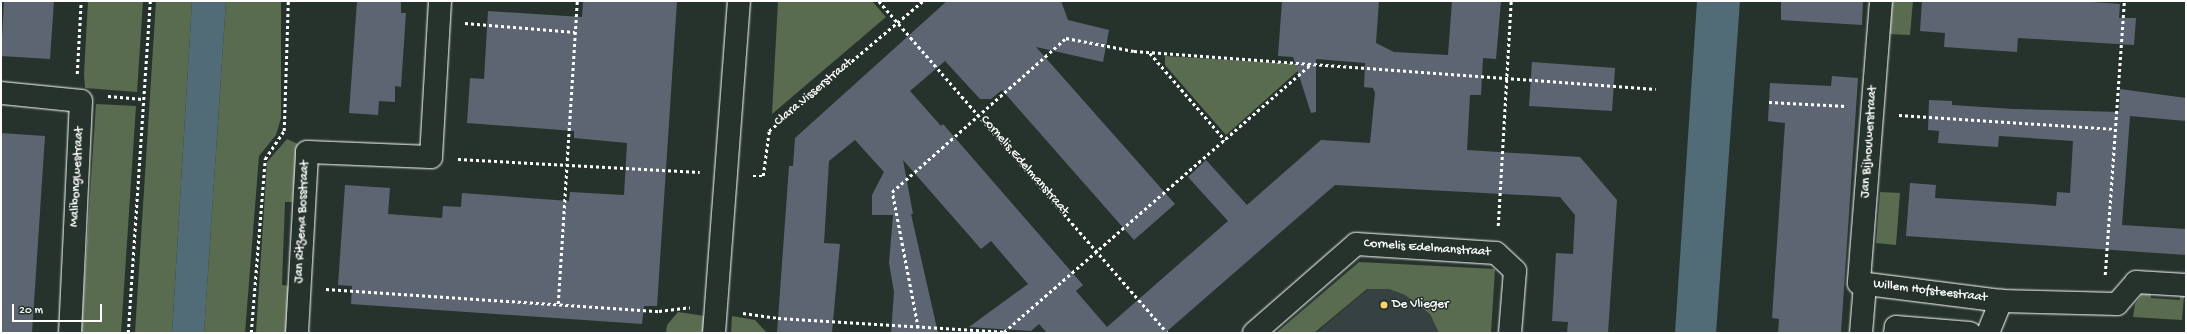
<!DOCTYPE html>
<html>
<head>
<meta charset="utf-8">
<style>
	body { margin:0 }
	#map { position:relative; width:2187px; height:334px; overflow:hidden; background:#26332d; font-family:"Gochi Hand",sans-serif }
	div>[style] { position:absolute }
	.built>* { inset:0; background:#364242 }
	.green>* { inset:0; background:#596c50 }
	.water>* { inset:0; background:#516c76 }
	.building>* { inset:0; background:#5d6572 }
	.path>* { height:2.5px; margin-top:-1.25px; transform-origin:0; background:repeating-linear-gradient(90deg,#fff 0 3px,transparent 0 6px) }
	.roads { filter:drop-shadow(0 0 1px #fff) drop-shadow(0 0 1px #fff) }
	.minor>* { height:22px; margin:-11px; padding:0 11px; transform-origin:11px; border-radius:11px; background:#26332d }
	.dots>* { width:11px; height:11px; translate:-50% -50%; box-sizing:border-box; border:2px solid #26332d; border-radius:50% }
	span { translate:-50% -50%; white-space:nowrap; text-align:center; line-height:1.15; -webkit-text-stroke:3px #26332d; paint-order:stroke }
	.street-label { font-size:13px; color:#fff }
	.poi-label { font-size:13px; color:#fff }
	.left { translate:0 -50%; text-align:left }
	.frame { position:absolute; inset:0; border:2px solid #fff; pointer-events:none }
	.scale { position:absolute; left:12px; top:304px; width:90px; height:18px; box-sizing:border-box; border:2px solid #fff; border-top:0; padding-left:5px; font-size:12px; line-height:14px; white-space:nowrap; color:#fff; -webkit-text-stroke:3px #26332d; paint-order:stroke }
</style>
</head>
<body>
<div id="map">
	<div class="built">
		<div style="clip-path:polygon(1368px 289px,1389px 289px,1405px 295px,1431px 314px,1439px 333px,1316px 333px)"></div>
	</div>
	<div class="green">
		<div style="clip-path:polygon(88px 1px,143px 1px,137px 92px,85px 88px,84px 74px)"></div>
		<div style="clip-path:polygon(156px 1px,192px 1px,172px 333px,135px 333px)"></div>
		<div style="clip-path:polygon(226px 1px,281px 1px,281px 118px,276px 135px,259px 156px,245px 333px,204px 333px)"></div>
		<div style="clip-path:polygon(778px 1px,872px 1px,886px 17px,772px 114px)"></div>
		<div style="clip-path:polygon(1892px 1px,1913px 1px,1910px 35px,1889px 34px)"></div>
		<div style="clip-path:polygon(1165px 56px,1298px 64px,1301px 68px,1226px 135px,1165px 65px)"></div>
		<div style="clip-path:polygon(96px 104px,136px 106px,121px 333px,81px 333px)"></div>
		<div style="clip-path:polygon(287px 139px,298px 144px,292px 202px,285px 202px,282px 285px,290px 286px,286px 333px,256px 333px,267px 162px)"></div>
		<div style="clip-path:polygon(1880px 192px,1900px 193px,1896px 245px,1876px 243px)"></div>
		<div style="clip-path:polygon(1359px 262px,1495px 269px,1491px 333px,1439px 333px,1430px 314px,1405px 295px,1389px 289px,1367px 289px,1314px 333px,1276px 333px)"></div>
		<div style="clip-path:polygon(2142px 294px,2151px 294px,2151px 298px,2180px 300px,2180px 296px,2184px 296px,2182px 320px,2133px 317px,2135px 304px)"></div>
		<div style="clip-path:polygon(678px 312px,705px 316px,704px 333px,666px 333px,667px 325px)"></div>
		<div style="clip-path:polygon(732px 316px,755px 320px,767px 333px,731px 333px)"></div>
	</div>
	<div class="water">
		<div style="clip-path:polygon(192px 1px,226px 1px,204px 333px,172px 333px)"></div>
		<div style="clip-path:polygon(1697px 1px,1740px 1px,1716px 333px,1675px 333px)"></div>
	</div>
	<div class="building">
		<div style="clip-path:polygon(4px 1px,54px 1px,50px 59px,1px 56px)"></div>
		<div style="clip-path:polygon(357px 1px,401px 1px,401px 13px,406px 13px,401px 87px,395px 86px,395px 102px,379px 101px,378px 115px,349px 113px)"></div>
		<div style="clip-path:polygon(583px 1px,677px 1px,657px 306px,644px 306px,642px 324px,351px 304px,352px 286px,338px 285px,345px 185px,390px 188px,388px 214px,442px 218px,443px 206px,461px 207px,462px 193px,569px 201px,570px 192px,624px 195px,627px 143px,574px 138px,574px 131px,467px 123px,470px 78px,484px 79px,488px 11px,582px 17px)"></div>
		<div style="clip-path:polygon(947px 1px,1061px 1px,1068px 20px,1109px 30px,1103px 62px,1036px 47px,1175px 204px,1134px 240px,1002px 90px,991px 99px,980px 99px,945px 61px,910px 91px,941px 126px,943px 124px,1083px 285px,1076px 291px,1107px 327px,1228px 221px,1188px 177px,1206px 160px,1247px 205px,1321px 140px,1370px 143px,1375px 93px,1373px 88px,1364px 87px,1365px 63px,1316px 59px,1316px 112px,1311px 113px,1293px 57px,1278px 56px,1282px 1px,1379px 1px,1376px 43px,1394px 52px,1448px 55px,1452px 1px,1501px 1px,1496px 59px,1483px 58px,1481px 95px,1470px 95px,1467px 150px,1580px 157px,1617px 200px,1608px 333px,1567px 333px,1568px 322px,1552px 321px,1556px 253px,1573px 254px,1575px 215px,1560px 197px,1335px 185px,1165px 333px,1047px 333px,1039px 324px,1031px 331px,969px 327px,1028px 284px,991px 241px,981px 249px,903px 160px,913px 214px,911px 214px,938px 333px,891px 333px,894px 292px,889px 263px,893px 215px,872px 215px,872px 195px,884px 172px,855px 140px,829px 161px,824px 243px,840px 244px,832px 333px,777px 333px,789px 166px,793px 166px,795px 138px)"></div>
		<div style="clip-path:polygon(1781px 1px,1863px 1px,1862px 25px,1781px 20px)"></div>
		<div style="clip-path:polygon(1922px 1px,2079px 1px,2120px 4px,2119px 18px,2136px 18px,2134px 45px,2018px 38px,2017px 52px,1944px 47px,1945px 33px,1920px 31px)"></div>
		<div style="clip-path:polygon(1532px 62px,1615px 68px,1612px 111px,1529px 106px)"></div>
		<div style="clip-path:polygon(1832px 76px,1858px 78px,1841px 333px,1778px 333px,1779px 319px,1772px 318px,1785px 123px,1768px 121px,1770px 83px,1831px 86px)"></div>
		<div style="clip-path:polygon(2120px 89px,2186px 98px,2186px 121px,2130px 116px,2122px 225px,2186px 229px,2186px 255px,1906px 236px,1910px 183px,1936px 185px,1935px 198px,2032px 204px,2056px 206px,2057px 192px,2070px 193px,2073px 141px,1999px 136px,1998px 147px,1938px 143px,1939px 131px,1928px 130px,1929px 100px,1952px 101px,1952px 105px,2014px 109px,2119px 112px)"></div>
		<div style="clip-path:polygon(1px 133px,45px 136px,32px 333px,1px 333px)"></div>
	</div>
	<div class="path">
		<div style="left:879px;top:1px;width:440px;rotate:49deg"></div>
		<div style="left:465px;top:23px;width:110px;rotate:4.7deg"></div>
		<div style="left:1150px;top:53px;width:115px;rotate:49.2deg"></div>
		<div style="left:77px;top:74px;width:73px;rotate:-86.9deg"></div>
		<div style="left:108px;top:96px;width:35px;rotate:5deg"></div>
		<div style="left:1769px;top:102px;width:78px;rotate:2.9deg"></div>
		<div style="left:1899px;top:115px;width:215px;rotate:3.7deg"></div>
		<div style="left:458px;top:159px;width:242px;rotate:3.1deg"></div>
		<div style="left:753px;top:176px;width:10px"></div>
		<div style="left:763px;top:176px;width:45px;rotate:-82.4deg"></div>
		<div style="left:769px;top:131px;width:202px;rotate:-40.2deg"></div>
		<div style="left:1498px;top:226px;width:225px;rotate:-86.7deg"></div>
		<div style="left:2105px;top:275px;width:275px;rotate:-86deg"></div>
		<div style="left:326px;top:289px;width:334px;rotate:3.8deg"></div>
		<div style="left:659px;top:311px;width:31px;rotate:-7deg"></div>
		<div style="left:558px;top:304px;width:304px;rotate:-86.4deg"></div>
		<div style="left:743px;top:313px;width:35px;rotate:8deg"></div>
		<div style="left:778px;top:318px;width:226px;rotate:3.5deg"></div>
		<div style="left:1004px;top:332px;width:408px;rotate:-41.1deg"></div>
		<div style="left:918px;top:328px;width:138px;rotate:-100.8deg"></div>
		<div style="left:892px;top:192px;width:232px;rotate:-41.5deg"></div>
		<div style="left:1066px;top:38px;width:69px;rotate:10.8deg"></div>
		<div style="left:1134px;top:51px;width:523px;rotate:4.16deg"></div>
		<div style="left:128px;top:333px;width:333px;rotate:-86.2deg"></div>
		<div style="left:251px;top:333px;width:175px;rotate:-85.4deg"></div>
		<div style="left:265px;top:159px;width:34px;rotate:-56deg"></div>
		<div style="left:284px;top:131px;width:130px;rotate:-88.2deg"></div>
	</div>
	<div class="roads">
		<div class="minor">
			<div style="left:1881px;top:1px;width:283px;rotate:94.5deg"></div>
			<div style="left:1859px;top:283px;width:143px;rotate:7.2deg"></div>
			<div style="left:2001px;top:301px;width:116px;rotate:1.5deg"></div>
			<div style="left:2117px;top:304px;width:29px;rotate:-49deg"></div>
			<div style="left:2136px;top:282px;width:50px;rotate:3.4deg"></div>
			<div style="left:1px;top:93px;width:80px;rotate:5.7deg"></div>
			<div style="left:81px;top:101px;width:232px;rotate:92.7deg"></div>
			<div style="left:297px;top:333px;width:181px;rotate:-86.8deg"></div>
			<div style="left:307px;top:152px;width:124px;rotate:2.3deg"></div>
			<div style="left:431px;top:157px;width:156px;rotate:-86.7deg"></div>
			<div style="left:714px;top:333px;width:333px;rotate:-85.7deg"></div>
			<div style="left:1254px;top:333px;width:135px;rotate:-41.1deg"></div>
			<div style="left:1356px;top:244px;width:140px;rotate:3.7deg"></div>
			<div style="left:1496px;top:253px;width:26px;rotate:43deg"></div>
			<div style="left:1515px;top:271px;width:62px;rotate:94.6deg"></div>
			<div style="left:1861px;top:333px;width:49px;rotate:-85.3deg"></div>
			<div style="left:1895px;top:333px;width:6px;rotate:-81deg"></div>
			<div style="left:1896px;top:327px;width:74px;rotate:4.6deg"></div>
			<div style="left:1988px;top:333px;width:35px;rotate:-68deg"></div>
		</div>
	</div>
	<div class="dots">
		<div style="left:1384px;top:305px;background:#ffd166"></div>
	</div>
	<div class="street-label">
		<span style="left:814px;top:93px;rotate:-40deg">Clara Visserstraat</span>
		<span style="left:1870px;top:142px;rotate:-86deg">Jan Bijhouwerstraat</span>
		<span style="left:1024px;top:166px;rotate:49deg">Cornelis Edelmanstraat</span>
		<span style="left:78px;top:177px;rotate:-87deg">Malibongwestraat</span>
		<span style="left:303px;top:222px;rotate:-87deg">Jan Ritzema Bosstraat</span>
		<span style="left:1427px;top:249px;rotate:4deg">Cornelis Edelmanstraat</span>
		<span style="left:1930px;top:292px;rotate:7deg">Willem Hofsteestraat</span>
	</div>
	<div class="poi-label">
		<span class="left" style="left:1392px;top:305px">De Vlieger</span>
	</div>
	<div class="frame"></div>
	<div class="scale">20 m</div>
</div>
</body>
</html>
